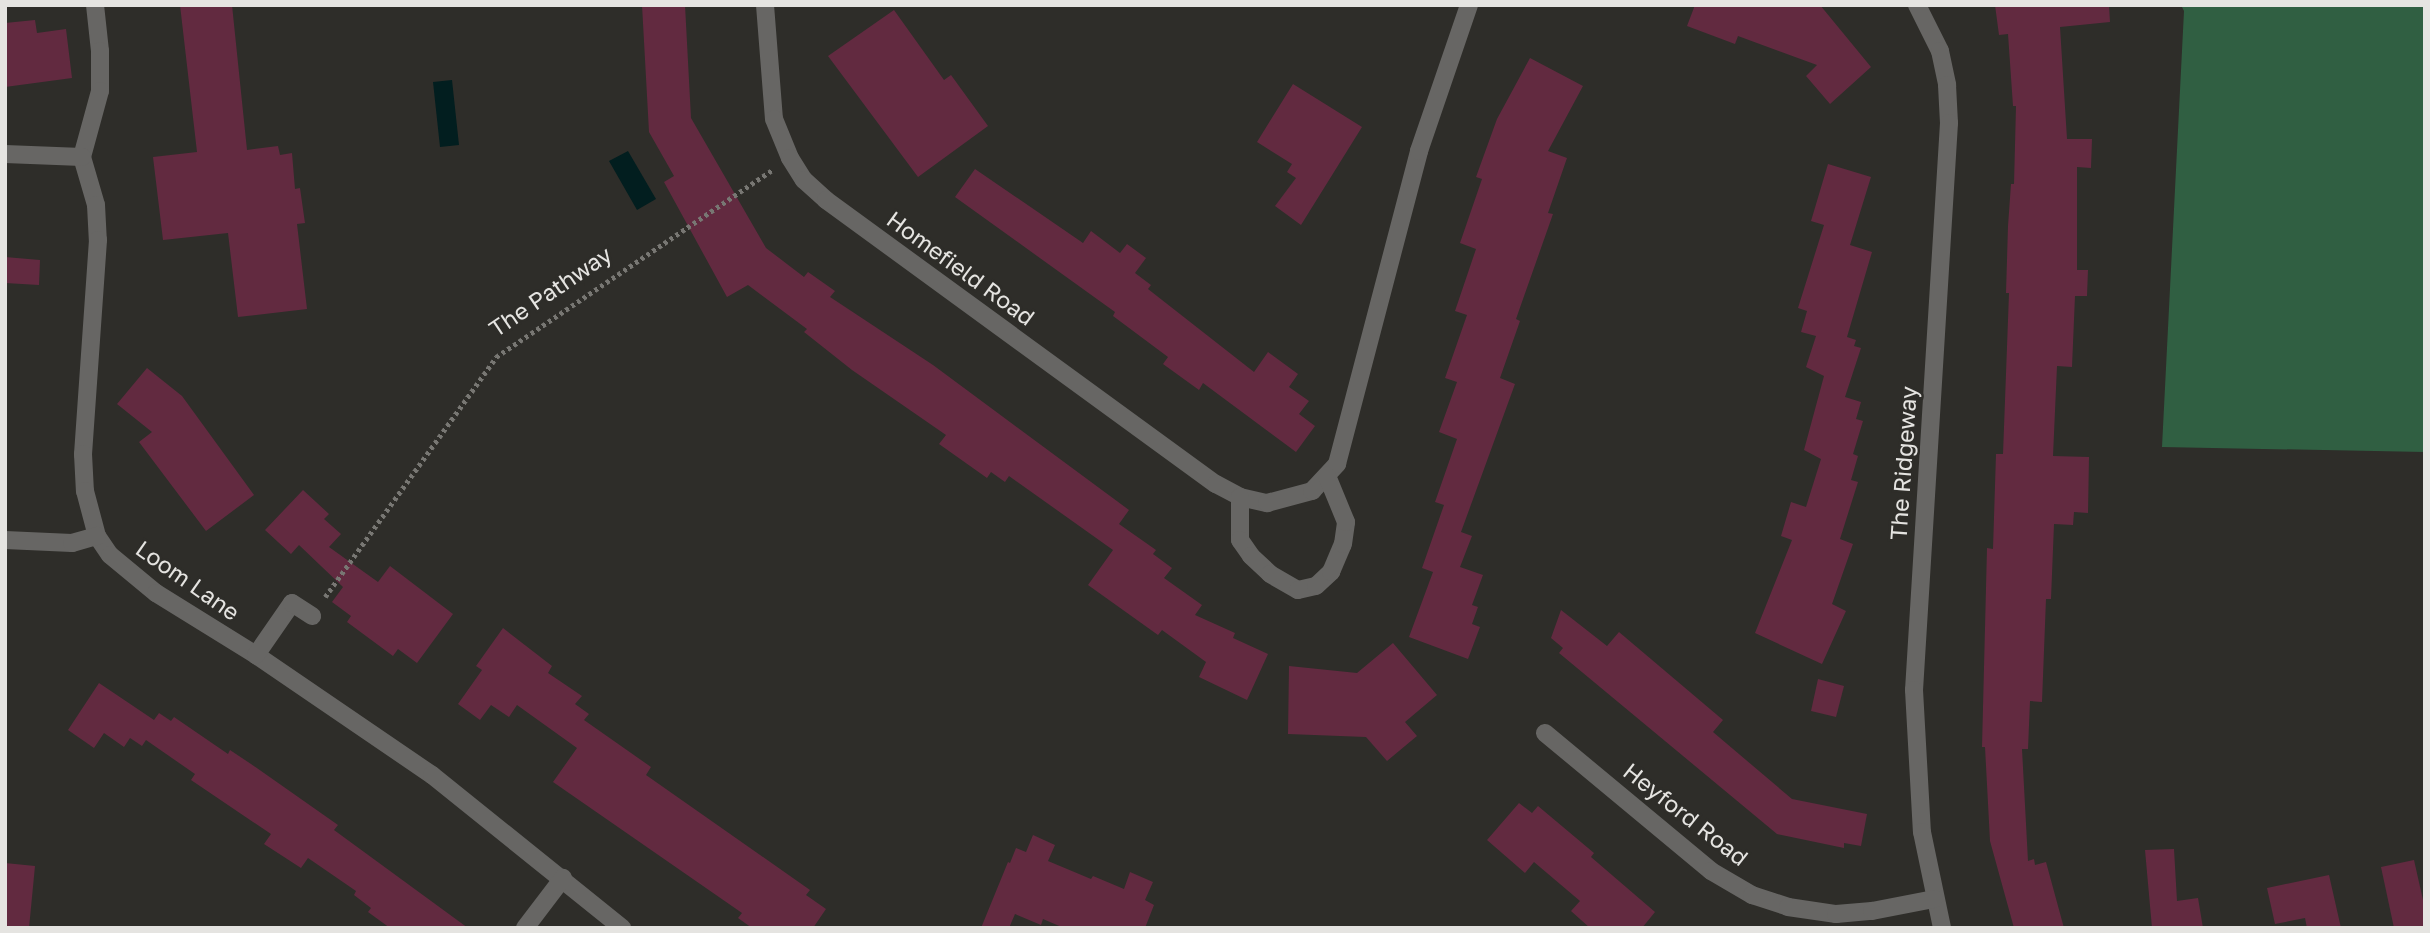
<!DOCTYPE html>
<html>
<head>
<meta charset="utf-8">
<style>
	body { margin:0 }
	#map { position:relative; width:2430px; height:933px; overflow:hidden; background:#2e2d29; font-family:"Golos Text",sans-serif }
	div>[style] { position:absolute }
	.green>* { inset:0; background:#305f42 }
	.water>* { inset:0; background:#021e1f }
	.building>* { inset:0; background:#622a40 }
	.path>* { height:4.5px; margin-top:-2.25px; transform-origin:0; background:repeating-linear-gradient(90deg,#787773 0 3.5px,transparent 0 7px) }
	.minor>* { height:18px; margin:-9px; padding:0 9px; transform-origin:9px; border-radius:9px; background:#676664 }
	span { translate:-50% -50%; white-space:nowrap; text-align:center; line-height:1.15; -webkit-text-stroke:5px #2e2d29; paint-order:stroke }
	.street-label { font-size:23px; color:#e5e4e1 }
	.frame { position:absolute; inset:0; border:7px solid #e5e4e1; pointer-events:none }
</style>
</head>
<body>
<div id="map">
	<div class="green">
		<div style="clip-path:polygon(2181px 5px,2425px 5px,2425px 452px,2162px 447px,2184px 11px)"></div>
	</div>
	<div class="water">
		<div style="clip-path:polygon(452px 80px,459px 145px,440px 147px,433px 82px)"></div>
		<div style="clip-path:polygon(628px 151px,656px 199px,637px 210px,609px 161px)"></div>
	</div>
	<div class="building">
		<div style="clip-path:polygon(180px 5px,232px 5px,247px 150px,278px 146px,280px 155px,292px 153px,295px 189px,300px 188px,305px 223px,297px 224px,307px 309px,238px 317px,228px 233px,163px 240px,153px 157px,197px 152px)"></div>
		<div style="clip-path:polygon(642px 5px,685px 5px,691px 118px,766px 248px,804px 277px,808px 272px,835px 291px,830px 297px,933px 365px,1129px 510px,1119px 524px,1156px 550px,1153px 554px,1172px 568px,1164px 578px,1202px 605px,1195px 615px,1235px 633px,1233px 638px,1268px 654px,1247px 700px,1199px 677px,1206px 662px,1162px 630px,1158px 635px,1088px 585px,1113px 550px,1009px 476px,1005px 482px,991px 472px,987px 478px,939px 444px,946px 435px,852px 370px,804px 332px,807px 329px,748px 285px,727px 297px,664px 182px,674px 176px,649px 132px)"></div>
		<div style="clip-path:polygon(1695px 5px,1820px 5px,1871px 67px,1830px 104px,1806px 76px,1817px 65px,1738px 36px,1735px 44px,1687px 26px)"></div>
		<div style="clip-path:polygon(1995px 5px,2109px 5px,2110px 22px,2060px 27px,2067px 139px,2092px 139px,2091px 168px,2077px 167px,2077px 270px,2088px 270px,2087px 296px,2075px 296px,2072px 367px,2057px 366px,2053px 456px,2089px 457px,2088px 513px,2074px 512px,2073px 525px,2054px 524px,2051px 599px,2046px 599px,2042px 702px,2030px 701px,2028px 749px,2022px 749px,2028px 861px,2034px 859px,2035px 865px,2046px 862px,2064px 928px,2014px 928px,1990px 841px,1985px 747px,1982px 747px,1987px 548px,1993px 549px,1996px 454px,2003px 454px,2009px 293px,2006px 293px,2008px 226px,2011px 184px,2014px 184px,2016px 106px,2013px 106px,2008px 34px,1999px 35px)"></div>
		<div style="clip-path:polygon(894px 10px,944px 80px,951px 75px,988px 126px,918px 177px,828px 56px)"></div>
		<div style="clip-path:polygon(35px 20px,37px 33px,66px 29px,72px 78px,5px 87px,5px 23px)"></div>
		<div style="clip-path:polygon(1530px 58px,1583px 86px,1548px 151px,1567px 158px,1548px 213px,1553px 214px,1516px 319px,1520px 321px,1500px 378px,1515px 384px,1461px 532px,1472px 536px,1460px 567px,1483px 575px,1472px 605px,1478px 607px,1472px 624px,1480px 627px,1468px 659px,1409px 637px,1433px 572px,1422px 568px,1444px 505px,1435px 502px,1457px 439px,1439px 432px,1457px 382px,1445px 378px,1467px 315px,1455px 311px,1476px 249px,1460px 243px,1482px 179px,1476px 177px,1497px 119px)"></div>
		<div style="clip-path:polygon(1293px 84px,1362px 127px,1301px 225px,1275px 206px,1296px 178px,1287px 172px,1292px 164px,1257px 142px)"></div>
		<div style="clip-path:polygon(1828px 164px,1871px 177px,1850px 245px,1872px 252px,1847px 337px,1856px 340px,1854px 346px,1861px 348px,1845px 397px,1861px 402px,1856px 419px,1863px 421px,1853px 454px,1858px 456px,1851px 480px,1858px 482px,1840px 539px,1853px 544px,1832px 604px,1846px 611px,1822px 664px,1755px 633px,1792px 540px,1781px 536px,1791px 502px,1806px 507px,1821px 459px,1804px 450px,1824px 376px,1806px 367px,1816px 336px,1801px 332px,1807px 311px,1798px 308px,1824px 225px,1811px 221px)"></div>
		<div style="clip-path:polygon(975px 169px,1083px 243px,1091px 231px,1120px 253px,1127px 244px,1146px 258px,1135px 273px,1151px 285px,1148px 289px,1254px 372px,1268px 352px,1298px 374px,1289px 387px,1309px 401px,1299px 414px,1315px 426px,1296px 452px,1203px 383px,1199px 390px,1163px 364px,1168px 357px,1113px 316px,1115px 312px,955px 197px)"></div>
		<div style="clip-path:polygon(5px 257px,40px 260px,39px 285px,5px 283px)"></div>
		<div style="clip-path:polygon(147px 368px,182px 396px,254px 495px,206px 531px,139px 442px,152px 432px,117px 404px)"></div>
		<div style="clip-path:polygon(303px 490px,329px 514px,324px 519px,341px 534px,329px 547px,378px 582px,390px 566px,453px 614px,417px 663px,398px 649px,393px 656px,347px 622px,351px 616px,332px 602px,343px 587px,299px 545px,291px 554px,265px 530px)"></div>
		<div style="clip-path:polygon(1561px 610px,1607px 646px,1619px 632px,1723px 720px,1713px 732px,1792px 799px,1867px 814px,1861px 846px,1844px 843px,1844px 848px,1777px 834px,1559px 653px,1563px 648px,1551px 638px)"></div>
		<div style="clip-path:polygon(503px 628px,552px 666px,548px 673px,582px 696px,575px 704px,589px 714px,584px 720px,651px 767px,646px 775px,810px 890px,806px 895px,826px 909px,813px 928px,752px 928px,738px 918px,742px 913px,553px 782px,577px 748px,517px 705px,509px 717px,491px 705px,480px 720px,458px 704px,482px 670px,476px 666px)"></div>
		<div style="clip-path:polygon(1393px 643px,1437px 695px,1405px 722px,1417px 736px,1387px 761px,1366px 737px,1288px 734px,1289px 666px,1357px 673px)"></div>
		<div style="clip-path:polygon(1818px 679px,1844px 686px,1836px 717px,1811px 711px)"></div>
		<div style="clip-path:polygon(99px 683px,154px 720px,159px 713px,171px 721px,174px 717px,228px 754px,230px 750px,251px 764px,338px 825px,334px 830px,468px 928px,390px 928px,368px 912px,371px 908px,354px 895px,356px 891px,308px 858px,301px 868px,264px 844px,271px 834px,191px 780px,195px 774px,146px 740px,142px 746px,130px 738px,124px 747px,104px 733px,94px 748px,68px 730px)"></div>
		<div style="clip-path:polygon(1519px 803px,1532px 813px,1538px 806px,1594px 853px,1591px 857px,1655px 912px,1642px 928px,1590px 928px,1571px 911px,1580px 901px,1534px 862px,1525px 873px,1487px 840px)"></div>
		<div style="clip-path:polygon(1033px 835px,1055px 845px,1048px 861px,1091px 879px,1093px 876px,1124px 889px,1130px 872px,1153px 882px,1145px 900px,1154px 905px,1145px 928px,1064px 928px,1043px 919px,1041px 925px,1015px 914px,1009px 928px,981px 928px,1008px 862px,1010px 863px,1016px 848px,1026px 852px)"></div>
		<div style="clip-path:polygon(2174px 849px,2177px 901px,2198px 898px,2203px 928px,2152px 928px,2145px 850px)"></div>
		<div style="clip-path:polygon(2414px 860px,2425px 909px,2425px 928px,2394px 928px,2381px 867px)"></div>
		<div style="clip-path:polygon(5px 863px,35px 866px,29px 928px,5px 928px)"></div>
		<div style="clip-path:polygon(2329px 875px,2341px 928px,2307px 928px,2305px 918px,2275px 924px,2267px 888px)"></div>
	</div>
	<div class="path">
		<div style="left:325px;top:597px;width:295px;rotate:-54.5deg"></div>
		<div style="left:496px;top:357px;width:333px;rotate:-34.1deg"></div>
	</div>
	<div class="minor">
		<div style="left:95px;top:5px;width:46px;rotate:83.8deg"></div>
		<div style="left:100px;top:51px;width:40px;rotate:90deg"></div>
		<div style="left:100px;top:91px;width:68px;rotate:105.3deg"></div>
		<div style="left:82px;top:157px;width:50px;rotate:73.7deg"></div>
		<div style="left:96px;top:205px;width:35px;rotate:87deg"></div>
		<div style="left:98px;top:240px;width:215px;rotate:94deg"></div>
		<div style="left:83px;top:454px;width:37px;rotate:87deg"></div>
		<div style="left:85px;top:491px;width:47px;rotate:75.1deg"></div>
		<div style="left:97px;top:536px;width:23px;rotate:56deg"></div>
		<div style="left:110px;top:555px;width:60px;rotate:39.6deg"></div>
		<div style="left:156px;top:593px;width:118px;rotate:31.8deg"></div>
		<div style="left:256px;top:655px;width:213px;rotate:34.3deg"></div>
		<div style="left:432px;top:775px;width:244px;rotate:38.8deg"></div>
		<div style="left:765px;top:5px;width:114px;rotate:85.5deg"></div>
		<div style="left:774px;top:119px;width:42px;rotate:67.7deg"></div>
		<div style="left:790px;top:158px;width:26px;rotate:58deg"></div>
		<div style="left:804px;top:180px;width:30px;rotate:42deg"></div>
		<div style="left:826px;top:200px;width:482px;rotate:36.1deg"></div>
		<div style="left:1216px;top:484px;width:27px;rotate:28deg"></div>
		<div style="left:1240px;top:497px;width:28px;rotate:13deg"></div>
		<div style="left:1267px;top:503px;width:47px;rotate:-14.9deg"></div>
		<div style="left:1312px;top:491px;width:37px;rotate:-47deg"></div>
		<div style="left:1337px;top:464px;width:324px;rotate:-75.3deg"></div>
		<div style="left:1419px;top:151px;width:154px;rotate:-71.1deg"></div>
		<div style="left:1917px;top:5px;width:51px;rotate:63.4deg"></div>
		<div style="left:1940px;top:51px;width:35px;rotate:78deg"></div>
		<div style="left:1947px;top:85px;width:38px;rotate:87deg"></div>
		<div style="left:1949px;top:123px;width:568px;rotate:93.53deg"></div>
		<div style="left:1914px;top:690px;width:142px;rotate:86.8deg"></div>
		<div style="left:1922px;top:832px;width:98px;rotate:78.2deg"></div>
		<div style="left:5px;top:154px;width:77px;rotate:2.2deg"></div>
		<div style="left:1240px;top:497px;width:43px;rotate:90deg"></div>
		<div style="left:1240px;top:540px;width:19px;rotate:55deg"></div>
		<div style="left:1251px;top:556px;width:26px;rotate:43deg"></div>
		<div style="left:1270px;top:574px;width:32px;rotate:30deg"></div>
		<div style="left:1298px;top:590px;width:18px;rotate:-13deg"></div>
		<div style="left:1316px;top:586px;width:21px;rotate:-43deg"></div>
		<div style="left:1331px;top:572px;width:30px;rotate:-67deg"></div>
		<div style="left:1343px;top:544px;width:22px;rotate:-82deg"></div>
		<div style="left:1346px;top:522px;width:50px;rotate:-112.4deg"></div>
		<div style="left:5px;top:540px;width:67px;rotate:2.6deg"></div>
		<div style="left:72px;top:543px;width:26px;rotate:-16deg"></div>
		<div style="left:256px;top:655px;width:63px;rotate:-55.3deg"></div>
		<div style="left:292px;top:603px;width:24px;rotate:33deg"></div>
		<div style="left:1545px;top:733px;width:216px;rotate:39.7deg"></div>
		<div style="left:1711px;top:871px;width:48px;rotate:30.3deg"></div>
		<div style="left:1752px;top:895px;width:38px;rotate:18deg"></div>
		<div style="left:1788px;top:907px;width:49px;rotate:8.3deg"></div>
		<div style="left:1836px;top:914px;width:36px;rotate:-5deg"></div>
		<div style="left:1872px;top:911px;width:63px;rotate:-11deg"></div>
		<div style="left:525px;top:928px;width:63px;rotate:-52.8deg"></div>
	</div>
	<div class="street-label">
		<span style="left:961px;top:268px;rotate:36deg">Homefield Road</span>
		<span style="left:550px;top:291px;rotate:-34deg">The Pathway</span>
		<span style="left:1903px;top:463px;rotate:-86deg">The Ridgeway</span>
		<span style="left:188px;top:580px;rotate:35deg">Loom Lane</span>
		<span style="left:1686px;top:814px;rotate:38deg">Heyford Road</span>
	</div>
	<div class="frame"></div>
</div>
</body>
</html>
